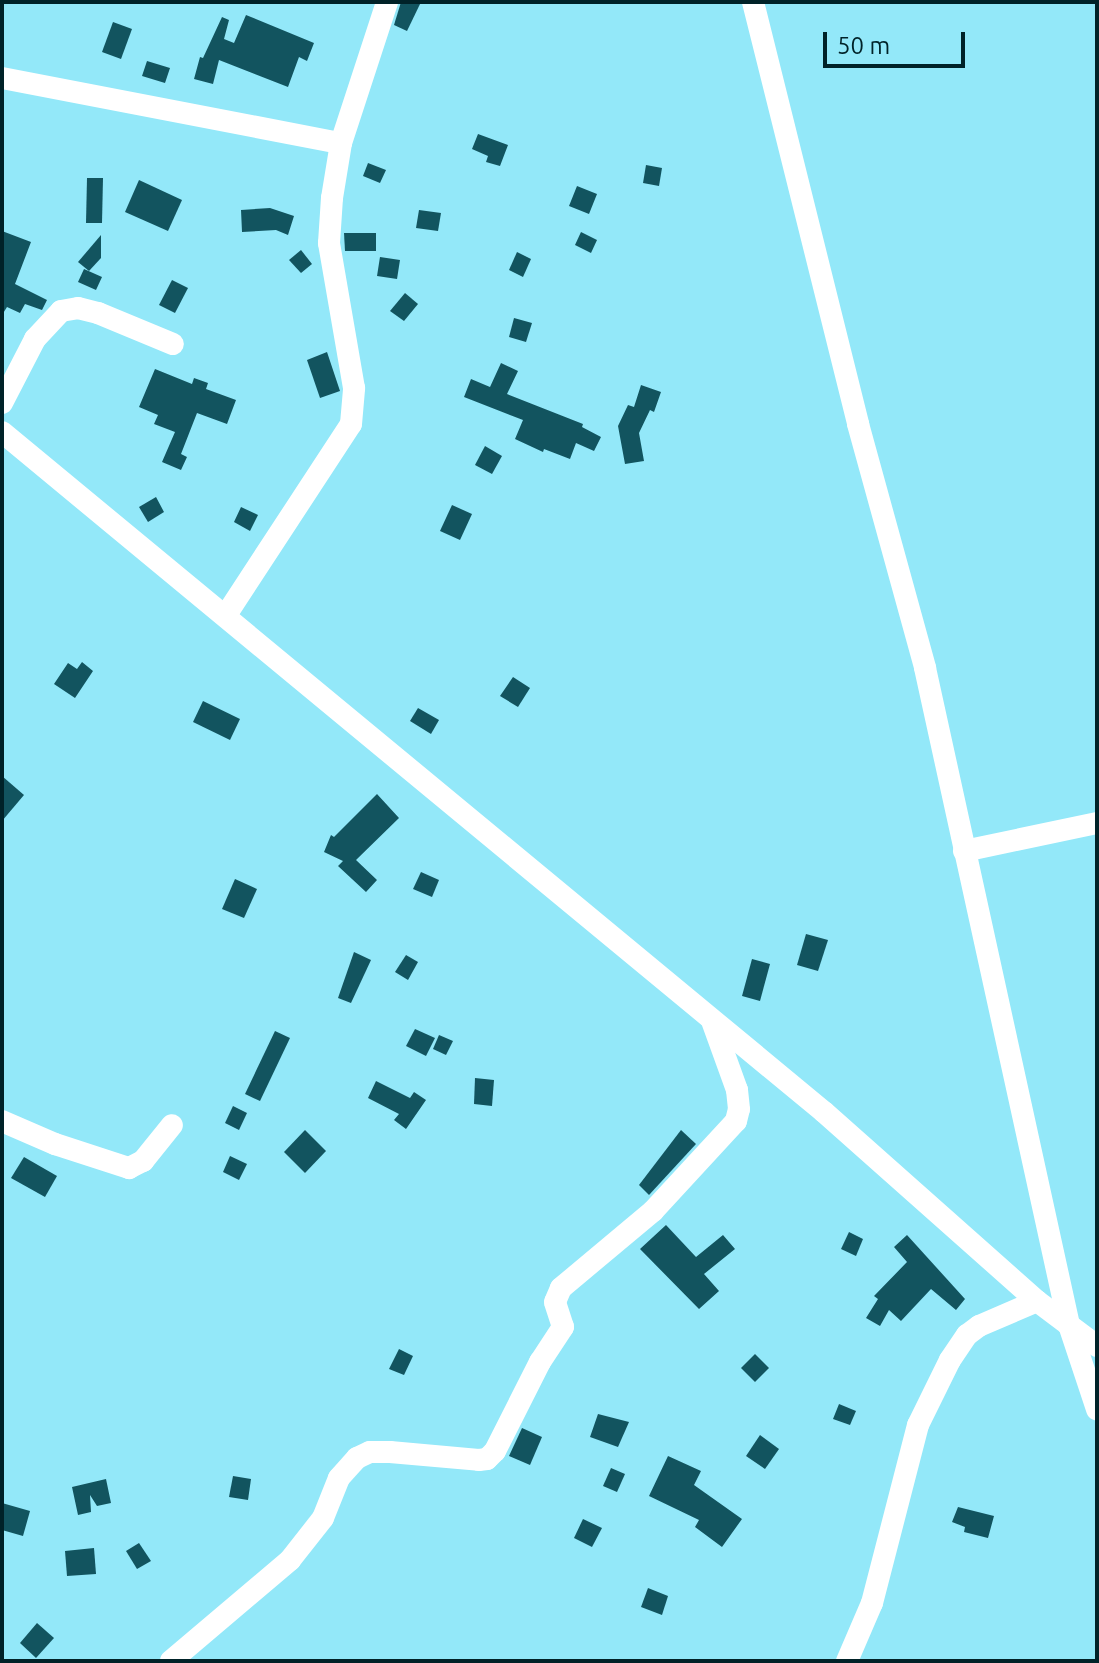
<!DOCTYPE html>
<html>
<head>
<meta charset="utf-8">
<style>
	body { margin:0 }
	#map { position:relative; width:1099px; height:1663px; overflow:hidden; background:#93e8f9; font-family:Ubuntu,sans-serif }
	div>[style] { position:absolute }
	.building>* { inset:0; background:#12545f }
	.minor>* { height:22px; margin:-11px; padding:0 11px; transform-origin:11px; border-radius:11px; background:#fff }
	span { translate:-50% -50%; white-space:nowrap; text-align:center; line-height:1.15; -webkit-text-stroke:8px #93e8f9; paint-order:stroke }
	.frame { position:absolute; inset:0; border:4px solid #002228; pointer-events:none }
	.scale { position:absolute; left:823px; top:32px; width:142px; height:36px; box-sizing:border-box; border:4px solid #002228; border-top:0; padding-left:10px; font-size:24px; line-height:28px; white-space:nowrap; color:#002228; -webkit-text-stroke:6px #93e8f9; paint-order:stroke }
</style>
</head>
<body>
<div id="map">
	<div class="building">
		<div style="clip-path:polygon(401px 2px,421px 2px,407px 31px,394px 25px)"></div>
		<div style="clip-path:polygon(246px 15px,314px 43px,307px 61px,299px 57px,288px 87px,219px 60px,213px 84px,194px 79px,200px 57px,203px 58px,222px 17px,229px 20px,224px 39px,234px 43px)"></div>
		<div style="clip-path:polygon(113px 22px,132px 29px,121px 59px,102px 52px)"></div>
		<div style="clip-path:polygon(147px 61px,170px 68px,165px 83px,142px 76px)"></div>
		<div style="clip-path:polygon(478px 134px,508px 145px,500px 166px,486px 162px,488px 156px,472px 149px)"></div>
		<div style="clip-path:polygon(368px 163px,386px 170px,380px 183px,363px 176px)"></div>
		<div style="clip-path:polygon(646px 165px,662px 168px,659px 186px,643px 183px)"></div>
		<div style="clip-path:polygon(87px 178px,103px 178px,102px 223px,86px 223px)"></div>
		<div style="clip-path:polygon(139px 180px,182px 200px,168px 231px,125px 212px)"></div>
		<div style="clip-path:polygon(577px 186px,597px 194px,589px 214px,569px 206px)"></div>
		<div style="clip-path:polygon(270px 208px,294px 216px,288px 235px,276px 230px,242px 232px,241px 210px)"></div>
		<div style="clip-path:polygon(419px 210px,441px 213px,438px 231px,416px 228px)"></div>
		<div style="clip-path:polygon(2px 231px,31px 242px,15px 284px,47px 300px,42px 310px,25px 304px,20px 313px,7px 307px,2px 315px)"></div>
		<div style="clip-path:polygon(581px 232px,597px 240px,591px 253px,575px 245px)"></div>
		<div style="clip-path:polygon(344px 233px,376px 233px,376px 251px,345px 251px)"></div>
		<div style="clip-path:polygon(101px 235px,101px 258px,89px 271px,78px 262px)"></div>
		<div style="clip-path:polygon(301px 250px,312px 264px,301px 273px,289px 260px)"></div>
		<div style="clip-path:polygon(517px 252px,531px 259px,523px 277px,509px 270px)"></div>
		<div style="clip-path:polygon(380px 257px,400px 260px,397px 279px,377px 276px)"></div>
		<div style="clip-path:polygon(84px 269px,102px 277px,96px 290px,78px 282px)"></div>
		<div style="clip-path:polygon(172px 280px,188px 288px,175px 313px,159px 305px)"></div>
		<div style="clip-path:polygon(405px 293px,418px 304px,404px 321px,390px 311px)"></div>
		<div style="clip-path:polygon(514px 318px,532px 323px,526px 342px,509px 337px)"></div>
		<div style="clip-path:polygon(327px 352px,340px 391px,320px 398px,307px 360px)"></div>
		<div style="clip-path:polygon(501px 363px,518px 371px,507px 394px,583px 424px,582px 427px,601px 437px,594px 451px,576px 443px,570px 459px,544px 449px,543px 452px,515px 439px,523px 420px,464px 397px,471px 379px,490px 387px)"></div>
		<div style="clip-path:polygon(155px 369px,192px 384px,194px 378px,208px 383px,206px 389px,236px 400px,227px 424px,197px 413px,181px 454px,187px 457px,181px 470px,162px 462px,175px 432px,154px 424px,158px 415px,139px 407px)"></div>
		<div style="clip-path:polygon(641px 385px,661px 392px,654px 412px,650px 410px,639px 433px,644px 461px,625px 464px,618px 426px,628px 405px,634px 407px)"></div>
		<div style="clip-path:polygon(485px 446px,502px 456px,492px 474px,475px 465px)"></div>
		<div style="clip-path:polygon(156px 497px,164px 512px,148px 522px,139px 507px)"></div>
		<div style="clip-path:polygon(452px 505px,472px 514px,460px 540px,440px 531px)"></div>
		<div style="clip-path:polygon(241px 507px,258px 515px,250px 531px,234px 522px)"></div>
		<div style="clip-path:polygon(82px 662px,93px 671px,75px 698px,54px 684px,68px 663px,77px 669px)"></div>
		<div style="clip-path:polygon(513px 677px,530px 688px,518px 707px,500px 696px)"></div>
		<div style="clip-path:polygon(203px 701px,240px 719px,230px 740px,193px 722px)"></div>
		<div style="clip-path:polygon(418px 708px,439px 720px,431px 734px,410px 721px)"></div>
		<div style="clip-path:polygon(2px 776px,24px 795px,2px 821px)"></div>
		<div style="clip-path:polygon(377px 794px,399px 818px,356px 860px,377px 880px,366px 892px,338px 866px,343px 861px,324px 852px,331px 835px,334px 837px)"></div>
		<div style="clip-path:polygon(421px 872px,439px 880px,432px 897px,413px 889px)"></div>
		<div style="clip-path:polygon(235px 879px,257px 889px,244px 918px,222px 909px)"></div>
		<div style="clip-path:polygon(806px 934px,828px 940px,818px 971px,797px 965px)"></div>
		<div style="clip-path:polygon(354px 952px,371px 960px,351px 1003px,338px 998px)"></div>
		<div style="clip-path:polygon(406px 955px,418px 962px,408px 980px,395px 972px)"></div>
		<div style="clip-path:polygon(752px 959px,770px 964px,760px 1001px,742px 996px)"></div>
		<div style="clip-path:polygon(415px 1029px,435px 1038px,426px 1056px,406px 1046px)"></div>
		<div style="clip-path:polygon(275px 1031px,290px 1038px,260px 1101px,245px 1094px)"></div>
		<div style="clip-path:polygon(439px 1035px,453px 1041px,446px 1055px,433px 1049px)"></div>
		<div style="clip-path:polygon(475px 1078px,494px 1080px,492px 1106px,474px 1104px)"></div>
		<div style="clip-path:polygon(376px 1081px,410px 1098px,414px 1092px,426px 1100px,406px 1129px,394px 1120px,399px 1114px,368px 1098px)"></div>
		<div style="clip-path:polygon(233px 1106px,247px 1113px,239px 1130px,225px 1123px)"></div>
		<div style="clip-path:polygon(305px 1130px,326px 1151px,305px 1173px,284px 1152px)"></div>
		<div style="clip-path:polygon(681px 1130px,696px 1144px,649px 1195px,639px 1185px)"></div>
		<div style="clip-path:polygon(230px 1156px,247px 1164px,239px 1180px,223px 1172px)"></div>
		<div style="clip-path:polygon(24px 1157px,57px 1176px,45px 1197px,11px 1178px)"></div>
		<div style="clip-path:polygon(666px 1225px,696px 1257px,723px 1235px,735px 1249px,704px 1274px,719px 1291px,699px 1309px,640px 1249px)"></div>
		<div style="clip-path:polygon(849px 1232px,863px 1239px,856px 1256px,841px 1249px)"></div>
		<div style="clip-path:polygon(907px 1235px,965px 1299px,956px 1310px,931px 1289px,901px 1321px,889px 1310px,880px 1326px,866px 1318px,878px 1299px,874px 1296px,907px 1262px,894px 1247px)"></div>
		<div style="clip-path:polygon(399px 1349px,413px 1356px,404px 1375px,389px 1369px)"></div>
		<div style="clip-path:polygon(755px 1354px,769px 1368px,755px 1382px,741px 1368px)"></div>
		<div style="clip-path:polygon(839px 1404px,856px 1411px,850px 1425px,833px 1419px)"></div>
		<div style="clip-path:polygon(598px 1414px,629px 1422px,618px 1447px,590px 1437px)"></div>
		<div style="clip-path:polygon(522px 1428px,542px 1437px,530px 1465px,509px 1456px)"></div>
		<div style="clip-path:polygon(760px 1435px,779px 1449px,765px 1469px,746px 1456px)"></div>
		<div style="clip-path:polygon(668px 1456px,701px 1471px,694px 1485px,742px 1519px,722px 1547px,695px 1527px,699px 1520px,649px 1496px)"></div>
		<div style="clip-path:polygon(611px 1468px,625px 1474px,617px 1492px,603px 1486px)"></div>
		<div style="clip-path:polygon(233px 1476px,251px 1479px,248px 1500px,229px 1497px)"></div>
		<div style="clip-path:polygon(106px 1479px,111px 1503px,97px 1506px,90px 1495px,91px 1512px,78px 1515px,72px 1487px)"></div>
		<div style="clip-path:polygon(2px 1503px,30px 1511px,23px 1536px,2px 1530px)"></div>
		<div style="clip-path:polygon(958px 1507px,994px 1516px,988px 1538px,964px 1532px,965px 1527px,952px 1522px)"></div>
		<div style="clip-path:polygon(583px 1519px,602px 1528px,592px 1547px,574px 1538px)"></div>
		<div style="clip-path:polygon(139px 1543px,151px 1561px,137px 1569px,126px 1551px)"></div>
		<div style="clip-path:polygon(94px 1548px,96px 1574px,67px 1576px,65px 1551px)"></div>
		<div style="clip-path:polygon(648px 1588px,668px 1596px,662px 1615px,641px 1607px)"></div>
		<div style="clip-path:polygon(37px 1623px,54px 1638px,36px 1658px,20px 1643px)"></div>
	</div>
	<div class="minor">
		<div style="left:753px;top:2px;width:435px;rotate:76deg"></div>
		<div style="left:858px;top:424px;width:253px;rotate:74.6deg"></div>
		<div style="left:925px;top:668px;width:673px;rotate:77.64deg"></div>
		<div style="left:1069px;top:1325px;width:35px;rotate:37deg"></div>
		<div style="left:2px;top:78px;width:345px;rotate:10.9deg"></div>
		<div style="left:2px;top:403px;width:72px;rotate:-62.7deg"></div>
		<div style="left:35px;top:339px;width:38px;rotate:-47deg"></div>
		<div style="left:61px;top:311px;width:17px;rotate:-10deg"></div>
		<div style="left:78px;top:308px;width:21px;rotate:14deg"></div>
		<div style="left:98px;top:313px;width:81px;rotate:22.5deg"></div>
		<div style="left:2px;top:432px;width:1067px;rotate:39.6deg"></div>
		<div style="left:824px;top:1112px;width:285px;rotate:41.6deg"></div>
		<div style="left:1037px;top:1301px;width:40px;rotate:37deg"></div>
		<div style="left:1069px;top:1325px;width:89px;rotate:71.6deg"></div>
		<div style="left:226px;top:615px;width:228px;rotate:-56.8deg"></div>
		<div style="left:351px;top:424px;width:36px;rotate:-85deg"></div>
		<div style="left:354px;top:388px;width:147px;rotate:-99.8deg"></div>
		<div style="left:329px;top:243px;width:45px;rotate:-86.2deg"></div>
		<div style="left:332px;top:198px;width:56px;rotate:-80.7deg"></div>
		<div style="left:341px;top:143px;width:148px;rotate:-71.9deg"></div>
		<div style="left:964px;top:851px;width:136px;rotate:-11.9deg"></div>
		<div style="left:2px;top:1121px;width:58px;rotate:23.5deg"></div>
		<div style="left:55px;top:1144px;width:78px;rotate:18deg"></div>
		<div style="left:129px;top:1168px;width:16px;rotate:-27deg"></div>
		<div style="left:143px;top:1161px;width:46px;rotate:-51.1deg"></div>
		<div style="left:171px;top:1661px;width:156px;rotate:-40.3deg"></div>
		<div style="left:290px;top:1560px;width:53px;rotate:-51.8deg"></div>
		<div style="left:323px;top:1518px;width:43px;rotate:-68.2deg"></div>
		<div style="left:339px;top:1478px;width:27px;rotate:-48deg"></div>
		<div style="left:357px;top:1458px;width:14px;rotate:-25deg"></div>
		<div style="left:370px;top:1452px;width:20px"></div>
		<div style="left:390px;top:1452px;width:89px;rotate:5.1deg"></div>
		<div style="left:479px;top:1460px;width:8px;rotate:-7deg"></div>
		<div style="left:487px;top:1459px;width:11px;rotate:-45deg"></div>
		<div style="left:495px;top:1451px;width:100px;rotate:-63.2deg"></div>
		<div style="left:540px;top:1362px;width:42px;rotate:-56.7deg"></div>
		<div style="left:563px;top:1327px;width:26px;rotate:-108deg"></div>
		<div style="left:555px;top:1302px;width:15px;rotate:-67deg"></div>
		<div style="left:561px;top:1288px;width:120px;rotate:-39.9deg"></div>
		<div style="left:653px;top:1211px;width:122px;rotate:-47.3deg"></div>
		<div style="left:736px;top:1121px;width:12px;rotate:-76deg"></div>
		<div style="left:739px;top:1109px;width:19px;rotate:-96deg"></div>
		<div style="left:737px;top:1090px;width:73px;rotate:-109.9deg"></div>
		<div style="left:847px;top:1661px;width:63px;rotate:-66.7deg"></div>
		<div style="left:872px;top:1603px;width:184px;rotate:-75.5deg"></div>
		<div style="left:918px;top:1425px;width:72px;rotate:-63.8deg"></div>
		<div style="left:950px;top:1360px;width:30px;rotate:-56deg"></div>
		<div style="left:967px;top:1335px;width:15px;rotate:-37deg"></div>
		<div style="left:979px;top:1326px;width:63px;rotate:-23.3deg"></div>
	</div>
	<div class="frame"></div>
	<div class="scale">50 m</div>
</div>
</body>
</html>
